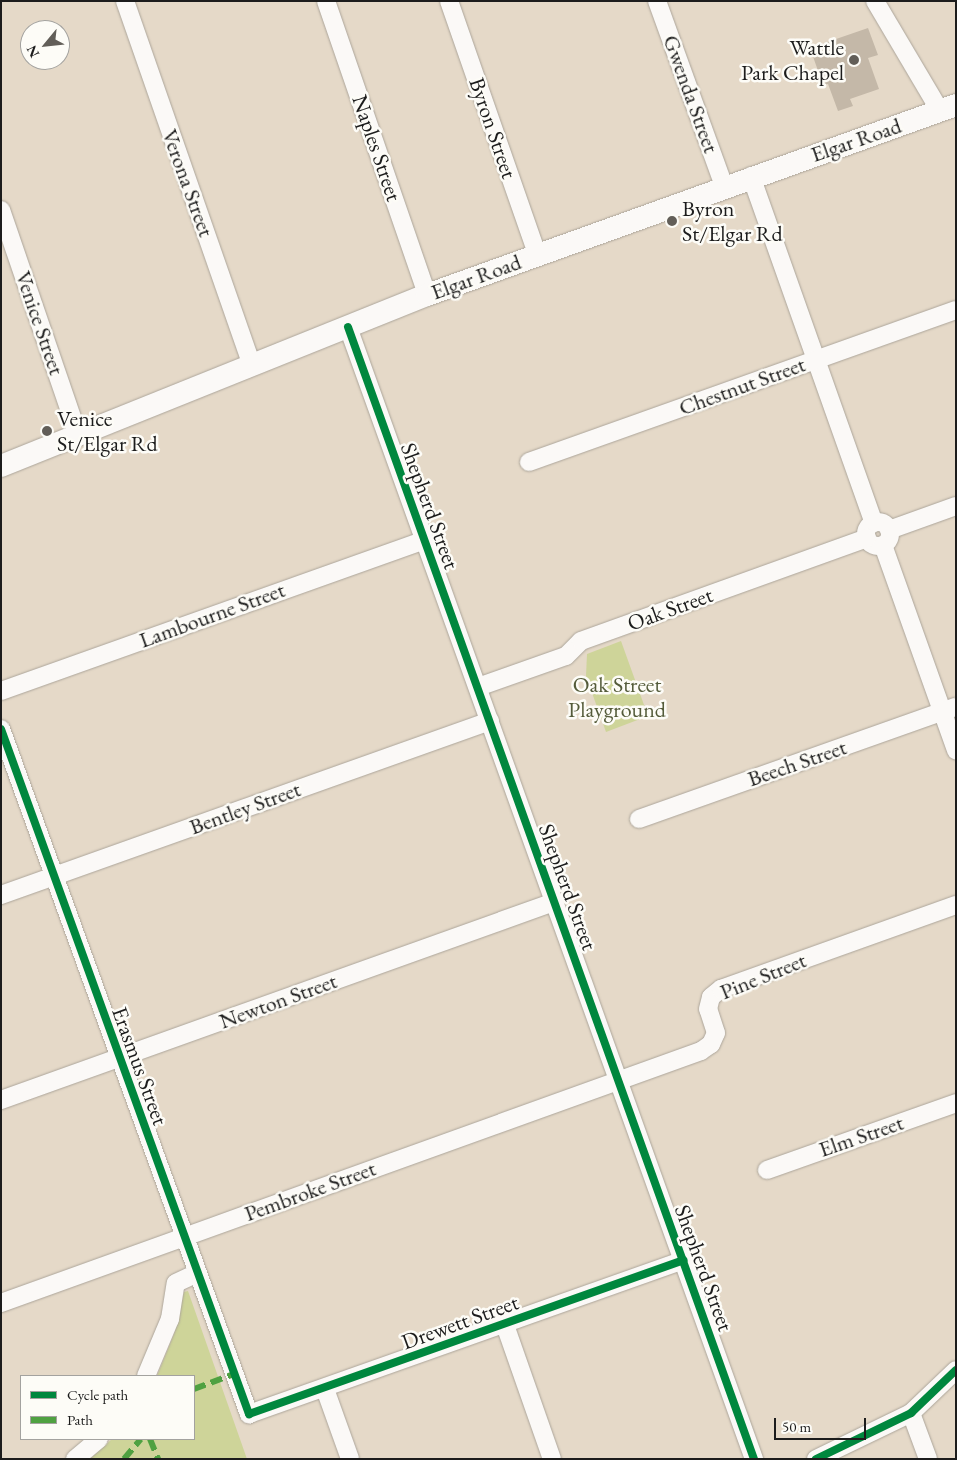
<!DOCTYPE html>
<html>
<head>
<meta charset="utf-8">
<style>
	body { margin:0 }
	#map { position:relative; width:957px; height:1460px; overflow:hidden; background:#e5d9c8; font-family:"EB Garamond",serif }
	div>[style] { position:absolute }
	.green>* { inset:0; background:#ced499 }
	.building>* { inset:0; background:#c4b8a8 }
	.roads { filter:drop-shadow(0 0 1px #aca59a) drop-shadow(0 0 1px #aca59a) }
	.minor>* { height:18px; margin:-9px; padding:0 9px; transform-origin:9px; border-radius:9px; background:#fbf9f7 }
	.minor>.ring { margin:-9px; padding:0; box-sizing:content-box; background:none; border:18px solid #fbf9f7; border-radius:50% }
	.major>* { height:22px; margin:-11px; padding:0 11px; transform-origin:11px; border-radius:11px; background:#fbf9f7 }
	.quiet>* { height:6px; margin-top:-3px; transform-origin:0; background:repeating-linear-gradient(90deg,#4fa141 0 12px,transparent 0 18px) }
	.cycleway>* { height:8px; margin:-4px; padding:0 4px; transform-origin:4px; border-radius:4px; background:#00873e }
	.dots>* { width:14px; height:14px; translate:-50% -50%; box-sizing:border-box; border:2px solid #fdfcf7; border-radius:50% }
	span { translate:-50% -50%; white-space:nowrap; text-align:center; line-height:1.15; -webkit-text-stroke:5px #fdfcf7; paint-order:stroke }
	.poi-label { font-size:22px; color:#1c1c1c }
	.right { translate:-100% -50%; text-align:right }
	.left { translate:0 -50%; text-align:left }
	.street-label { font-size:22px; color:#1c1c1c }
	.park-label { font-size:22px; color:#545b3a }
	.frame { position:absolute; inset:0; border:2px solid #1c1c1c; pointer-events:none }
	.legend { position:absolute; left:20px; top:1375px; width:175px; height:65px; box-sizing:border-box; background:#fdfcf7; border:1px solid #a3a29f; margin:0; padding:6px 9px; list-style:none; font-size:15px; color:#1c1c1c }
	.legend li { display:flex; align-items:center; gap:10px; height:25px }
	.legend b { width:25px; border:1px solid #a3a29f }
	.north { position:absolute; left:20px; top:20px; width:50px; height:50px; box-sizing:border-box; background:#fdfcf7; border:1px solid #a3a29f; border-radius:50%; rotate:242deg; font-size:14px; font-weight:700; line-height:20px; text-align:center; color:#1c1c1c }
	.north::after { content:''; display:block; margin:auto; width:18px; height:22px; background:#625e58; clip-path:polygon(50% 0,100% 100%,50% 72%,0 100%) }
	.scale { position:absolute; left:774px; top:1418px; width:92px; height:22px; box-sizing:border-box; border:2px solid #1c1c1c; border-top:0; padding-left:6px; font-size:15px; line-height:18px; white-space:nowrap; color:#1c1c1c; -webkit-text-stroke:4px #fdfcf7; paint-order:stroke }
</style>
</head>
<body>
<div id="map">
	<div class="green">
		<div style="clip-path:polygon(621px 641px,648px 716px,606px 732px,586px 676px,587px 654px)"></div>
		<div style="clip-path:polygon(188px 1291px,247px 1459px,90px 1459px,112px 1439px,194px 1439px,194px 1376px,157px 1376px,174px 1334px,184px 1292px)"></div>
	</div>
	<div class="building">
		<div style="clip-path:polygon(868px 28px,878px 55px,868px 58px,879px 89px,850px 99px,853px 106px,838px 111px,828px 84px,823px 85px,810px 48px)"></div>
	</div>
	<div class="roads">
		<div class="minor">
			<div style="left:125px;top:1px;width:386px;rotate:70.8deg"></div>
			<div style="left:326px;top:1px;width:311px;rotate:71deg"></div>
			<div style="left:449px;top:1px;width:268px;rotate:70.8deg"></div>
			<div style="left:657px;top:1px;width:197px;rotate:70.1deg"></div>
			<div style="left:875px;top:1px;width:128px;rotate:59.4deg"></div>
			<div style="left:751px;top:176px;width:368px;rotate:70.5deg"></div>
			<div style="left:1px;top:210px;width:238px;rotate:71.1deg"></div>
			<div style="left:348px;top:327px;width:1203px;rotate:70.27deg"></div>
			<div style="left:529px;top:462px;width:453px;rotate:-19.6deg"></div>
			<div class="ring" style="left:866px;top:522px;width:6px;height:6px"></div>
			<div style="left:889px;top:530px;width:71px;rotate:-19.7deg"></div>
			<div style="left:883px;top:545px;width:218px;rotate:70.4deg"></div>
			<div style="left:478px;top:687px;width:93px;rotate:-19.4deg"></div>
			<div style="left:566px;top:656px;width:21px;rotate:-45deg"></div>
			<div style="left:581px;top:641px;width:304px;rotate:-19.8deg"></div>
			<div style="left:1px;top:691px;width:449px;rotate:-19.6deg"></div>
			<div style="left:1px;top:729px;width:729px;rotate:70.1deg"></div>
			<div style="left:249px;top:1414px;width:461px;rotate:-19.5deg"></div>
			<div style="left:639px;top:819px;width:336px;rotate:-19.5deg"></div>
			<div style="left:1px;top:895px;width:519px;rotate:-19.59deg"></div>
			<div style="left:1px;top:1100px;width:587px;rotate:-19.7deg"></div>
			<div style="left:767px;top:1170px;width:201px;rotate:-19.5deg"></div>
			<div style="left:1px;top:1303px;width:744px;rotate:-19.8deg"></div>
			<div style="left:701px;top:1051px;width:12px;rotate:-35deg"></div>
			<div style="left:711px;top:1044px;width:12px;rotate:-66deg"></div>
			<div style="left:716px;top:1033px;width:25px;rotate:-108deg"></div>
			<div style="left:708px;top:1009px;width:12px;rotate:-76deg"></div>
			<div style="left:711px;top:997px;width:13px;rotate:-39deg"></div>
			<div style="left:721px;top:989px;width:250px;rotate:-19.7deg"></div>
			<div style="left:505px;top:1325px;width:142px;rotate:70.7deg"></div>
			<div style="left:146px;top:1376px;width:62px;rotate:-67.2deg"></div>
			<div style="left:170px;top:1319px;width:36px;rotate:-81deg"></div>
			<div style="left:176px;top:1283px;width:23px;rotate:-25deg"></div>
			<div style="left:325px;top:1389px;width:74px;rotate:70.3deg"></div>
			<div style="left:911px;top:1413px;width:49px;rotate:69.7deg"></div>
			<div style="left:75px;top:1459px;width:31px;rotate:-40deg"></div>
			<div style="left:816px;top:1459px;width:106px;rotate:-25.8deg"></div>
			<div style="left:911px;top:1413px;width:62px;rotate:-43.7deg"></div>
		</div>
		<div class="major">
			<div style="left:1px;top:466px;width:459px;rotate:-21.9deg"></div>
			<div style="left:427px;top:295px;width:562px;rotate:-19.76deg"></div>
		</div>
	</div>
	<div class="quiet">
		<div style="left:194px;top:1389px;width:43px;rotate:-20.6deg"></div>
		<div style="left:150px;top:1439px;width:22px;rotate:68deg"></div>
		<div style="left:124px;top:1459px;width:26px;rotate:-50deg"></div>
	</div>
	<div class="cycleway">
		<div style="left:348px;top:327px;width:1203px;rotate:70.27deg"></div>
		<div style="left:1px;top:729px;width:729px;rotate:70.1deg"></div>
		<div style="left:249px;top:1414px;width:461px;rotate:-19.5deg"></div>
		<div style="left:816px;top:1459px;width:106px;rotate:-25.8deg"></div>
		<div style="left:911px;top:1413px;width:62px;rotate:-43.7deg"></div>
	</div>
	<div class="dots">
		<div style="left:854px;top:60px;background:#625e58"></div>
		<div style="left:672px;top:221px;background:#625e58"></div>
		<div style="left:47px;top:431px;background:#625e58"></div>
	</div>
	<div class="poi-label">
		<span class="right" style="left:844px;top:60px">Wattle<br>Park Chapel</span>
		<span class="left" style="left:682px;top:221px">Byron<br>St/Elgar Rd</span>
		<span class="left" style="left:57px;top:431px">Venice<br>St/Elgar Rd</span>
	</div>
	<div class="street-label">
		<span style="left:691px;top:94px;rotate:70deg">Gwenda Street</span>
		<span style="left:493px;top:128px;rotate:71deg">Byron Street</span>
		<span style="left:856px;top:140px;rotate:-19deg">Elgar Road</span>
		<span style="left:377px;top:148px;rotate:71deg">Naples Street</span>
		<span style="left:188px;top:183px;rotate:70deg">Verona Street</span>
		<span style="left:476px;top:277px;rotate:-20deg">Elgar Road</span>
		<span style="left:40px;top:323px;rotate:71deg">Venice Street</span>
		<span style="left:742px;top:386px;rotate:-20deg">Chestnut Street</span>
		<span style="left:430px;top:506px;rotate:70deg">Shepherd Street</span>
		<span style="left:670px;top:609px;rotate:-20deg">Oak Street</span>
		<span style="left:212px;top:615px;rotate:-20deg">Lambourne Street</span>
		<span style="left:797px;top:763px;rotate:-19deg">Beech Street</span>
		<span style="left:245px;top:808px;rotate:-20deg">Bentley Street</span>
		<span style="left:568px;top:887px;rotate:70deg">Shepherd Street</span>
		<span style="left:763px;top:976px;rotate:-22deg">Pine Street</span>
		<span style="left:278px;top:1001px;rotate:-20deg">Newton Street</span>
		<span style="left:140px;top:1066px;rotate:70deg">Erasmus Street</span>
		<span style="left:861px;top:1136px;rotate:-19deg">Elm Street</span>
		<span style="left:310px;top:1191px;rotate:-20deg">Pembroke Street</span>
		<span style="left:704px;top:1268px;rotate:70deg">Shepherd Street</span>
		<span style="left:460px;top:1322px;rotate:-20deg">Drewett Street</span>
	</div>
	<div class="park-label">
		<span style="left:617px;top:697px">Oak Street<br>Playground</span>
	</div>
	<div class="frame"></div>
	<ul class="legend">
	<li><b style="height:6px;background:#00873e"></b>Cycle path</li>
	<li><b style="height:6px;background:#4fa141"></b>Path</li>
	</ul>
	<div class="north">N</div>
	<div class="scale">50 m</div>
</div>
</body>
</html>
